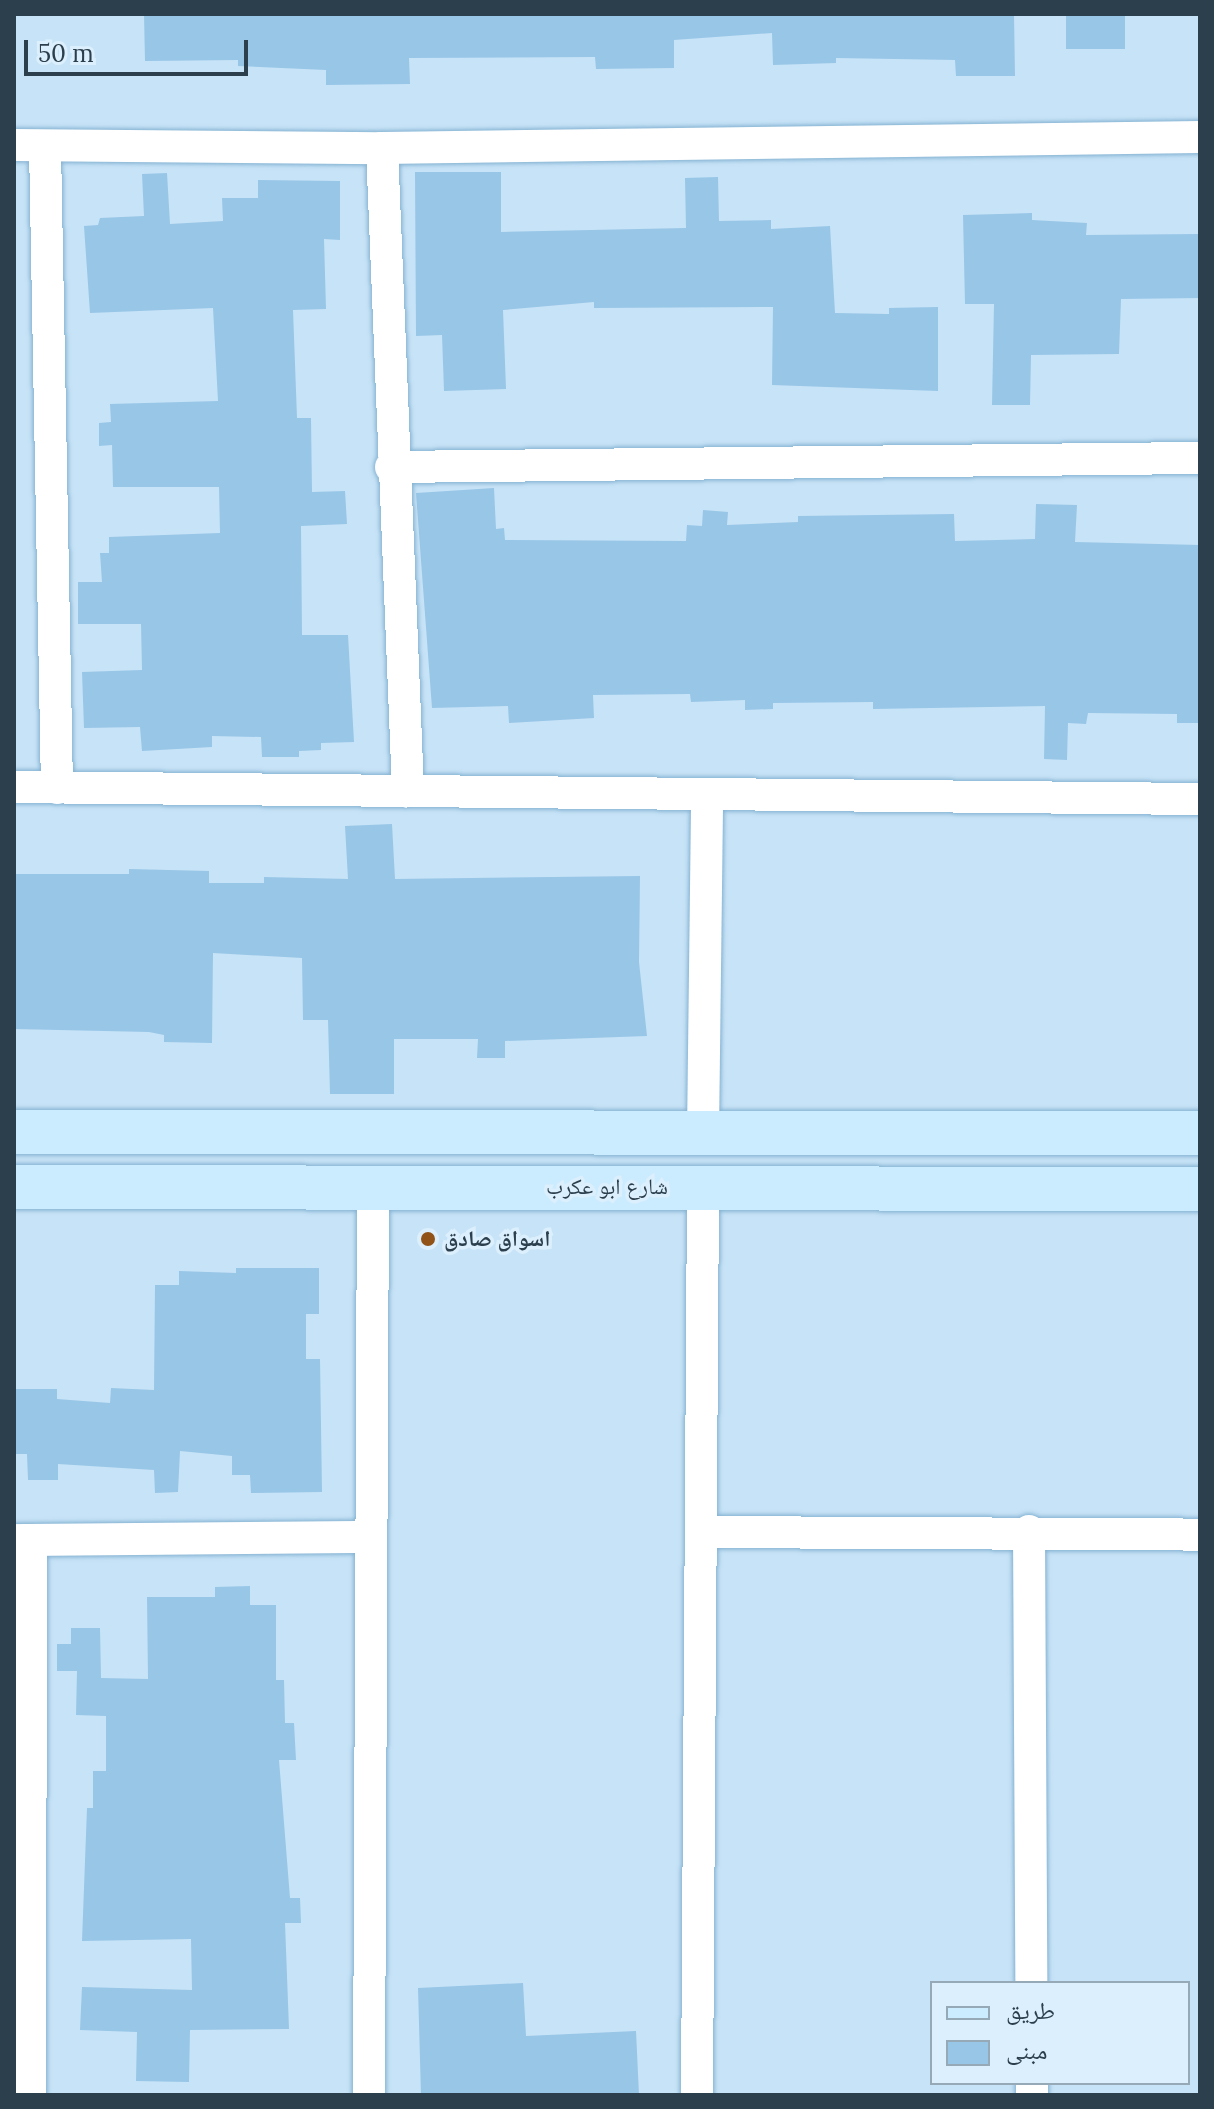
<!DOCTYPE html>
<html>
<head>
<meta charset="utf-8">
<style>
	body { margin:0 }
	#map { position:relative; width:1214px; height:2109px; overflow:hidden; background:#c7e3f7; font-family:Lora,"Noto Naskh Arabic",serif }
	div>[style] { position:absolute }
	.building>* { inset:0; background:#98c6e7 }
	.roads { filter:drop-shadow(0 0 2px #84b2d2) drop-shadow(0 0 2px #84b2d2) }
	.street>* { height:32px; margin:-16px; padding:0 16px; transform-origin:16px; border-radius:16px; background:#fff }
	.secondary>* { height:44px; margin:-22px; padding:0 22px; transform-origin:22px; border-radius:22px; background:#cbebff }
	.dots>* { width:22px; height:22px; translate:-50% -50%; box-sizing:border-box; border:4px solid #dceffc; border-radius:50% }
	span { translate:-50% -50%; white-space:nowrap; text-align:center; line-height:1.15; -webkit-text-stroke:7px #dceffc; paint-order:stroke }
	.street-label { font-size:22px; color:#2c3f4d }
	.poi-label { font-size:22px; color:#2c3f4d; font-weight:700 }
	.left { translate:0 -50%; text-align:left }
	.frame { position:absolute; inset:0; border:16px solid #2c3f4d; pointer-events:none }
	.legend { position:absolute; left:930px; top:1981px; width:260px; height:104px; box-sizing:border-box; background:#dceffc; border:2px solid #96a9b6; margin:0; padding:10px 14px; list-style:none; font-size:24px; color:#2c3f4d }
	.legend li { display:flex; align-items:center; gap:16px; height:40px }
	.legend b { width:40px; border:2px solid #96a9b6 }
	.scale { position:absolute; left:24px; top:40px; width:224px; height:36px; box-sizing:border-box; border:4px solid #2c3f4d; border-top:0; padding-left:10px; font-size:24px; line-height:28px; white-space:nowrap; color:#2c3f4d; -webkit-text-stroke:6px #dceffc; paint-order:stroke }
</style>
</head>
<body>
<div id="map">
	<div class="building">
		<div style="clip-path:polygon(144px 14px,1014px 14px,1015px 76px,956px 76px,955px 60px,836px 58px,836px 63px,773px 65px,772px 33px,674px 40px,674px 68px,596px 69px,595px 57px,409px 58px,410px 84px,326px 85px,326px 70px,238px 66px,238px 60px,145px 61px)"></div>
		<div style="clip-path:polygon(1066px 14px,1125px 14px,1125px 49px,1066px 49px)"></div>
		<div style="clip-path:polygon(415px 172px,501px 172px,501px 232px,686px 228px,685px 178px,718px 177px,719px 221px,771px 220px,771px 229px,830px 226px,835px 313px,889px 314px,889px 308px,938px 307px,938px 391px,772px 385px,773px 307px,594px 308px,594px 302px,503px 310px,506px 389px,444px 391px,442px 335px,416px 336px)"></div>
		<div style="clip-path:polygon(167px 173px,170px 224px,223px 221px,222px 198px,258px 198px,258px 180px,340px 181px,340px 240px,324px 239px,326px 309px,293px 310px,297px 418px,311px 418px,312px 492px,345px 491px,347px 524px,301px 526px,302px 635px,348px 635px,354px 742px,321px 743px,321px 750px,299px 751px,299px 757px,262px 757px,261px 737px,212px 736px,212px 747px,142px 751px,140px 727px,84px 728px,82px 672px,142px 670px,141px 624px,78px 624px,78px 582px,102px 582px,100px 553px,109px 553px,109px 537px,220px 533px,219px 487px,113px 487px,112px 445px,99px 446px,99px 423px,111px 422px,110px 404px,218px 401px,213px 308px,90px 313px,84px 226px,98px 225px,100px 218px,144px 216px,142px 174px)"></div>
		<div style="clip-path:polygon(1032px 213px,1032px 220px,1087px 223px,1086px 235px,1200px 234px,1200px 298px,1121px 299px,1119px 354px,1031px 355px,1030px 405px,992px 405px,994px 304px,965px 304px,963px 215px)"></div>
		<div style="clip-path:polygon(494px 488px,496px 529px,504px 528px,505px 540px,686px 541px,687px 525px,702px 526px,703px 510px,728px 512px,727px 525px,798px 522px,798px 516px,954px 514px,955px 541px,1035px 539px,1036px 504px,1077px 505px,1075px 542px,1200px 545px,1200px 723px,1177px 723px,1177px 714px,1088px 713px,1086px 724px,1068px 723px,1067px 760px,1044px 759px,1045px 706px,873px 709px,873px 702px,773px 703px,773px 709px,745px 710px,745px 700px,691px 702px,690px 694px,593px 695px,594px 718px,509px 723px,508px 706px,432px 708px,416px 493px)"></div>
		<div style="clip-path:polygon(392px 824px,395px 879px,640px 876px,639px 962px,647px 1036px,505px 1041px,505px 1058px,477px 1058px,478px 1039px,394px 1039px,394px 1094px,330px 1094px,328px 1020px,303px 1020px,302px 958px,213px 953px,212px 1043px,164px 1042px,164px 1035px,149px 1032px,14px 1029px,14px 874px,129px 874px,129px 869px,209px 871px,209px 883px,264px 883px,264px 877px,348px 879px,345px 826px)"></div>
		<div style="clip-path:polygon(236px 1268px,319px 1268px,319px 1314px,306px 1314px,306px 1359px,320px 1359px,322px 1492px,251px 1493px,250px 1475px,232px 1475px,232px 1456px,180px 1451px,178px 1492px,155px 1493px,154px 1470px,58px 1464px,58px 1480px,28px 1480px,27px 1454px,14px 1454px,14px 1389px,57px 1389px,57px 1399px,110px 1403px,111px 1388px,154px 1390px,155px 1285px,179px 1285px,179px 1271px,236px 1273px)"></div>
		<div style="clip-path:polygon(250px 1586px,250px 1605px,276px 1605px,276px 1680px,284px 1680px,285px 1723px,294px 1723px,296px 1760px,279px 1760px,290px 1898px,300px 1898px,301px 1923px,285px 1923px,289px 2029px,190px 2030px,189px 2082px,136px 2081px,137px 2032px,80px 2030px,82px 1987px,192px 1990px,191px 1939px,82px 1941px,87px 1808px,93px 1808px,93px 1771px,106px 1771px,106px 1716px,76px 1715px,77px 1671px,57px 1671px,57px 1644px,71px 1644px,71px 1628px,100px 1628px,101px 1678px,148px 1679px,147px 1597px,215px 1597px,215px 1587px)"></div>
		<div style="clip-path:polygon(523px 1983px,526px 2036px,636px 2031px,639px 2095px,421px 2095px,418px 1988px)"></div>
	</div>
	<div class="roads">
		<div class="street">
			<div style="left:14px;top:145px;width:368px;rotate:0.5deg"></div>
			<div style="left:382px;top:148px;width:818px;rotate:-0.77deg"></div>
			<div style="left:45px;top:146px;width:642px;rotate:88.93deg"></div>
			<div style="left:382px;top:148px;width:644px;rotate:87.68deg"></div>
			<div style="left:391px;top:467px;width:809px;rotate:-0.64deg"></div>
			<div style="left:14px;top:787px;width:1186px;rotate:0.58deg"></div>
			<div style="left:703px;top:1134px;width:339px;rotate:-89.3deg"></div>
			<div style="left:1029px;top:1531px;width:452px;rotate:89.7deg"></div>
			<div style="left:703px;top:1532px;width:497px;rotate:0.3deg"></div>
			<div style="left:14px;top:1540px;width:354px;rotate:-0.5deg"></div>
			<div style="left:1032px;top:2083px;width:12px;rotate:90deg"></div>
			<div style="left:30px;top:2095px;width:555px;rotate:-89.9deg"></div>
			<div style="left:369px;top:2095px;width:908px;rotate:-89.75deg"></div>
			<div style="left:697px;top:2095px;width:908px;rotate:-89.62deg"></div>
		</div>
		<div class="secondary">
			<div style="left:14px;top:1132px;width:1186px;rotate:0.05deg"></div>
			<div style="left:14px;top:1187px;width:1186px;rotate:0.1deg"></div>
		</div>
	</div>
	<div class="dots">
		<div style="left:428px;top:1239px;background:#915317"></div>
	</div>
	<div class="street-label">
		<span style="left:607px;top:1187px">شارع ابو عكرب</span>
	</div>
	<div class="poi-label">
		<span class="left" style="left:444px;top:1239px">اسواق صادق</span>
	</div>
	<div class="frame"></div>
	<ul class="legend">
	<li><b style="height:10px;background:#cbebff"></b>طريق</li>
	<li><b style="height:22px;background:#98c6e7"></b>مبنى</li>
	</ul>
	<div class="scale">50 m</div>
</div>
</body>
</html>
